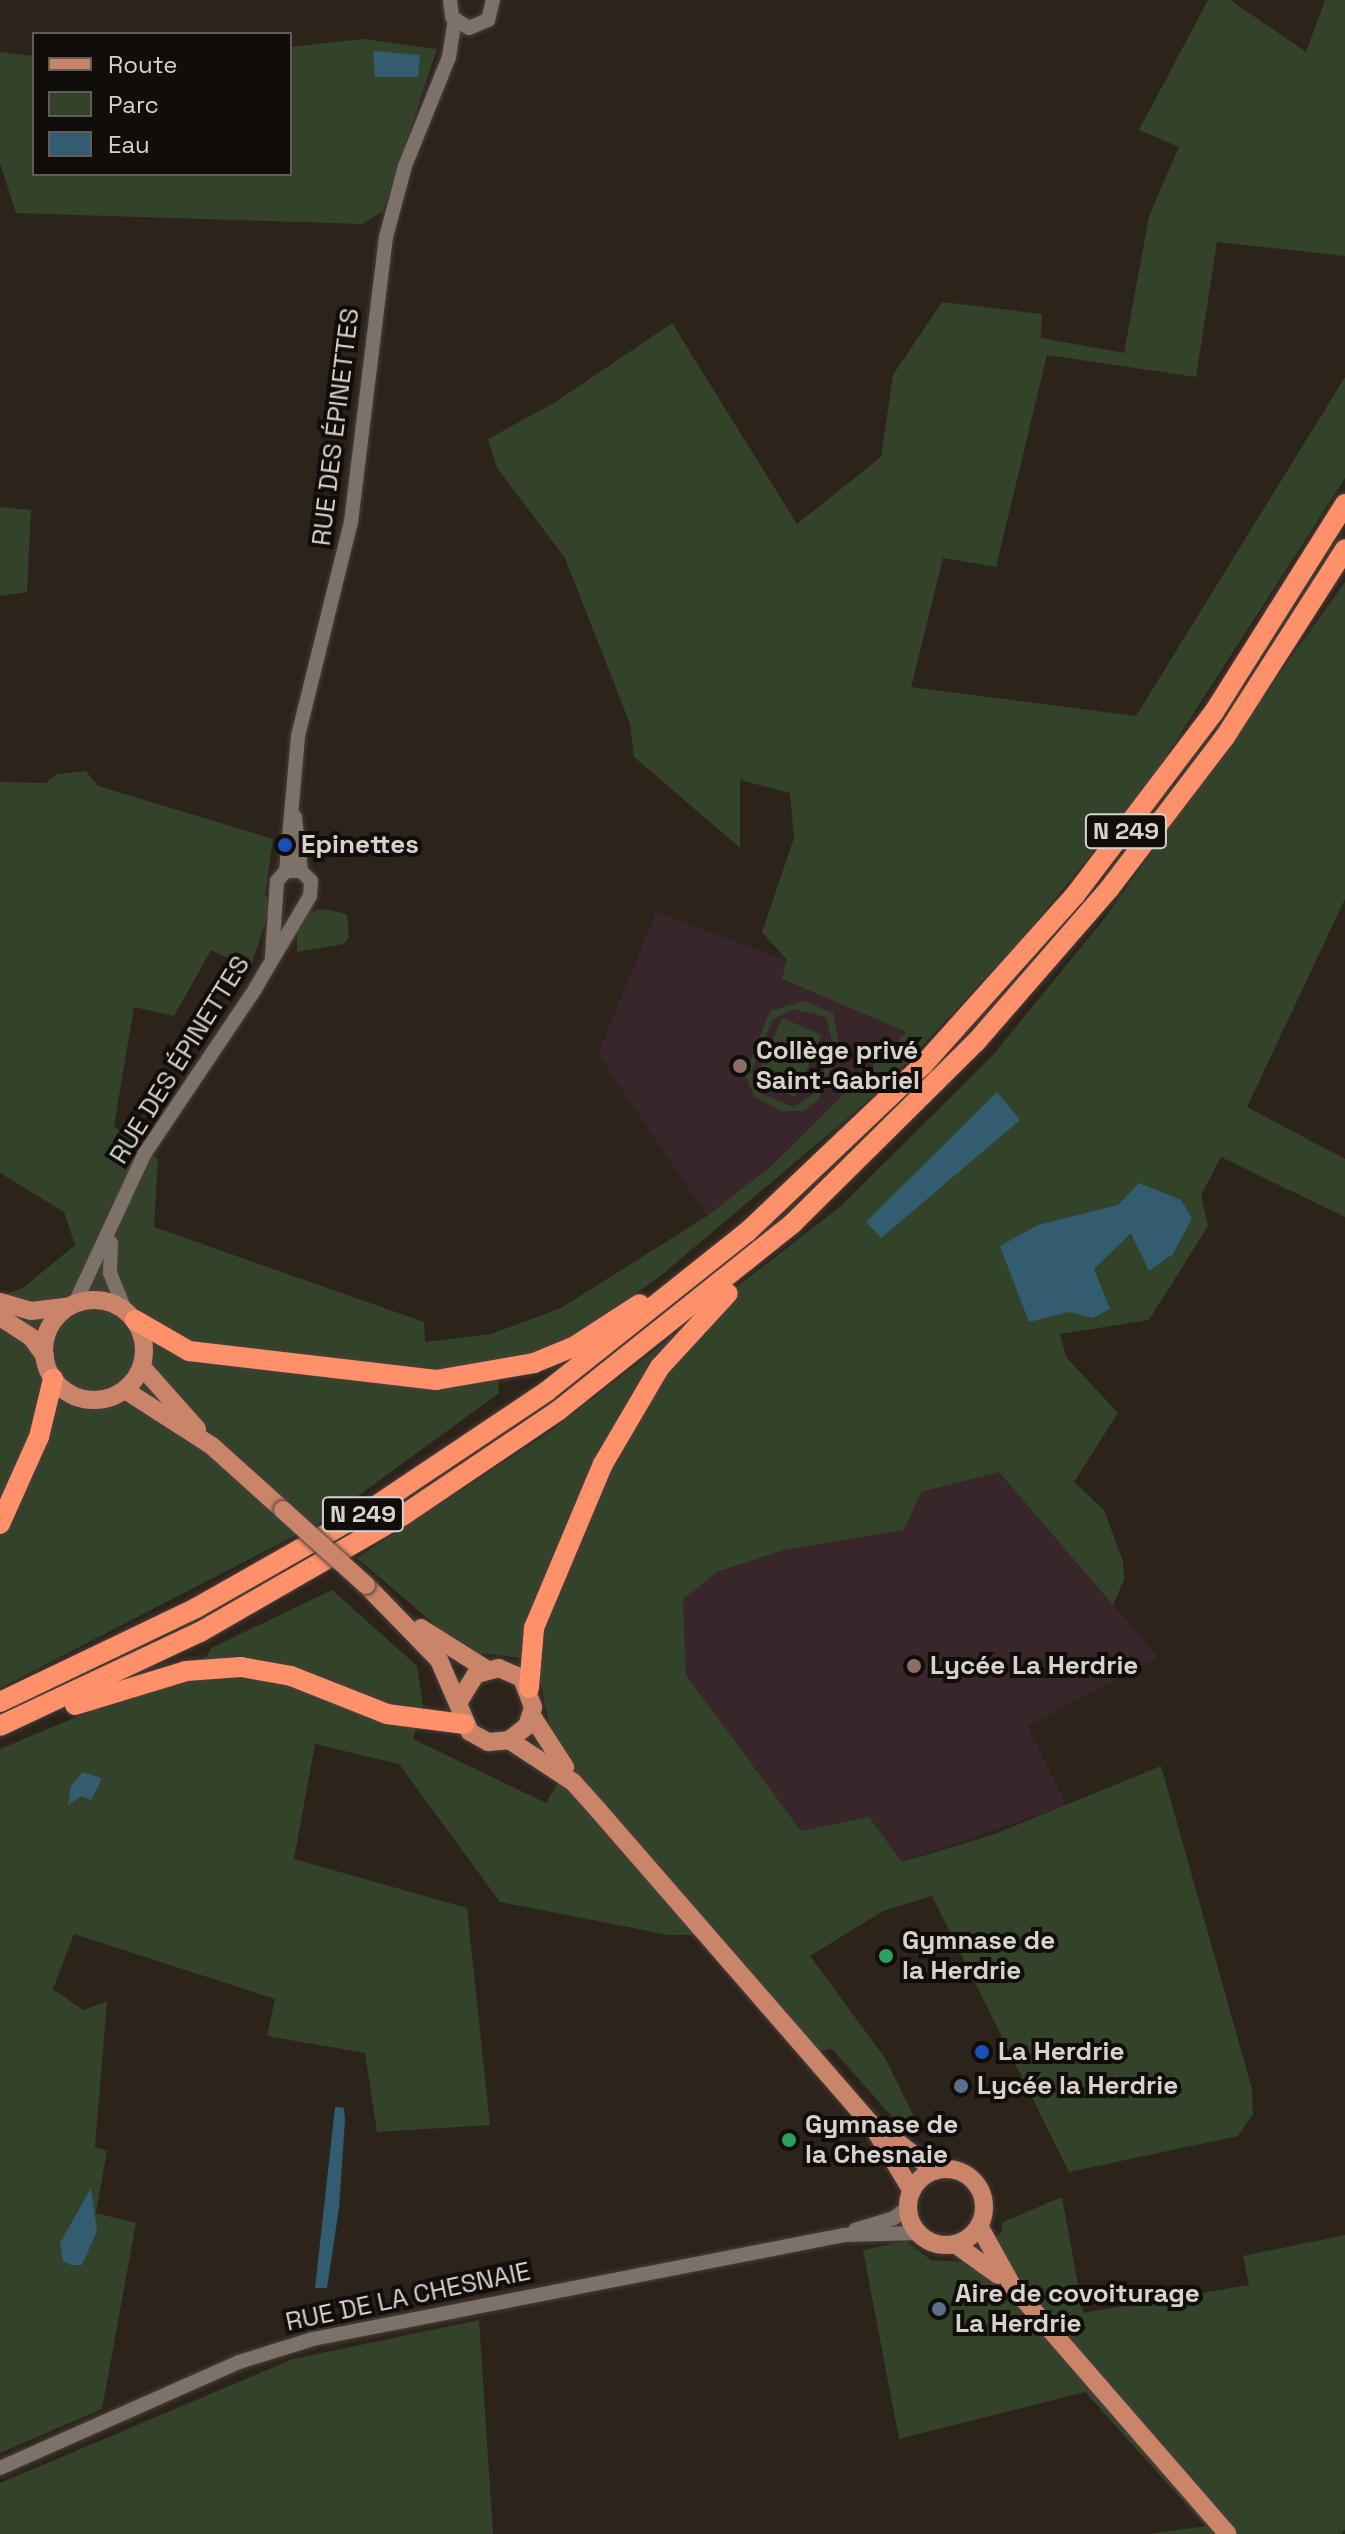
<!DOCTYPE html>
<html>
<head>
<meta charset="utf-8">
<style>
	body { margin:0 }
	#map { position:relative; width:1345px; height:2534px; overflow:hidden; background:#2c231b; font-family:"Space Grotesk",sans-serif }
	div>[style] { position:absolute }
	.education>* { inset:0; background:#39262b }
	.green>* { inset:0; background:#33432a }
	.water>* { inset:0; background:#325c6f }
	.roads { filter:drop-shadow(0 0 2px #473f3a) drop-shadow(0 0 2px #473f3a) }
	.minor>* { height:14px; margin:-7px; padding:0 7px; transform-origin:7px; border-radius:7px; background:#7d7269 }
	.major>* { height:18px; margin:-9px; padding:0 9px; transform-origin:9px; border-radius:9px; background:#ca846a }
	.major>.ring { margin:-9px; padding:0; box-sizing:content-box; background:none; border:18px solid #ca846a; border-radius:50% }
	.highway>* { height:20px; margin:-10px; padding:0 10px; transform-origin:10px; border-radius:10px; background:#fe906a }
	.bridges { filter:drop-shadow(0 0 2px #473f3a) drop-shadow(0 0 2px #473f3a) }
	.major-bridge>* { height:18px; margin:-9px; padding:0 9px; transform-origin:9px; border-radius:9px; background:#ca846a }
	.dots>* { width:22px; height:22px; translate:-50% -50%; box-sizing:border-box; border:4px solid #110d0a; border-radius:50% }
	span { translate:-50% -50%; white-space:nowrap; text-align:center; line-height:1.15; -webkit-text-stroke:8px #110d0a; paint-order:stroke }
	.shield-label span { padding:2px 6px; background:#110d0a; border:2px solid; border-radius:6px; -webkit-text-stroke-width:0 }
	.shield-label { font-size:24px; color:#d8d2cd; font-weight:700 }
	.street-label { font-size:26px; color:#d8d2cd }
	.poi-label { font-size:26px; color:#d8d2cd; font-weight:700 }
	.left { translate:0 -50%; text-align:left }
	.legend { position:absolute; left:32px; top:32px; width:260px; height:144px; box-sizing:border-box; background:#110d0a; border:2px solid #615c58; margin:0; padding:10px 14px; list-style:none; font-size:24px; color:#d8d2cd }
	.legend li { display:flex; align-items:center; gap:16px; height:40px }
	.legend b { width:40px; border:2px solid #615c58 }
</style>
</head>
<body>
<div id="map">
	<div class="education">
		<div style="clip-path:polygon(656px 912px,788px 961px,783px 980px,908px 1031px,769px 1168px,707px 1216px,598px 1054px)"></div>
		<div style="clip-path:polygon(999px 1472px,1158px 1657px,1028px 1726px,1066px 1805px,902px 1862px,869px 1817px,801px 1831px,686px 1675px,683px 1598px,717px 1572px,784px 1550px,904px 1530px,921px 1492px)"></div>
	</div>
	<div class="green">
		<div style="clip-path:polygon(1208px 0,1230px 0,1306px 52px,1325px 0,1345px 0,1345px 256px,1217px 242px,1196px 377px,1047px 355px,996px 567px,943px 558px,911px 687px,1136px 716px,1345px 377px,1345px 478px,1148px 784px,1026px 934px,882px 1089px,658px 1278px,570px 1340px,497px 1364px,499px 1393px,325px 1520px,0 1688px,0 1296px,23px 1288px,75px 1245px,64px 1212px,0 1173px,0 782px,46px 783px,57px 774px,86px 771px,98px 786px,273px 839px,265px 894px,270px 908px,250px 969px,211px 950px,174px 1016px,134px 1007px,114px 1126px,158px 1159px,154px 1227px,424px 1322px,425px 1342px,491px 1334px,561px 1308px,707px 1216px,769px 1168px,907px 1032px,782px 979px,787px 960px,762px 932px,794px 838px,790px 793px,740px 780px,740px 848px,634px 757px,630px 724px,565px 558px,497px 468px,488px 439px,554px 403px,672px 323px,797px 524px,881px 457px,893px 375px,942px 302px,1042px 314px,1041px 338px,1124px 353px,1149px 216px,1179px 147px,1139px 130px)"></div>
		<div style="clip-path:polygon(363px 39px,437px 49px,383px 211px,362px 224px,16px 213px,0 163px,0 52px,34px 56px,34px 174px,290px 174px,290px 47px)"></div>
		<div style="clip-path:polygon(0 507px,31px 510px,27px 592px,0 596px)"></div>
		<div style="clip-path:polygon(1345px 582px,1345px 899px,1247px 1107px,1345px 1159px,1345px 1217px,1221px 1157px,1201px 1195px,1208px 1226px,1149px 1320px,1060px 1334px,1066px 1357px,1118px 1413px,1074px 1482px,1104px 1510px,1123px 1561px,1124px 1580px,1113px 1605px,999px 1472px,921px 1492px,904px 1530px,784px 1550px,717px 1572px,683px 1599px,686px 1675px,801px 1831px,869px 1817px,902px 1862px,992px 1835px,1161px 1766px,1252px 2089px,1253px 2114px,1238px 2136px,1069px 2172px,932px 1896px,883px 1911px,810px 1956px,885px 2058px,918px 2125px,896px 2121px,832px 2049px,814px 2052px,717px 1935px,669px 1935px,500px 1902px,399px 1764px,315px 1744px,294px 1859px,467px 1908px,490px 2125px,377px 2132px,365px 2053px,267px 2036px,275px 1999px,74px 1934px,53px 1989px,83px 2010px,107px 2001px,95px 2147px,107px 2151px,96px 2213px,136px 2223px,102px 2409px,0 2453px,0 1749px,103px 1706px,194px 1679px,211px 1648px,332px 1590px,417px 1666px,423px 1706px,413px 1739px,546px 1803px,571px 1761px,550px 1729px,536px 1660px,466px 1651px,357px 1558px,544px 1436px,841px 1206px,993px 1055px,1104px 919px)"></div>
		<div style="clip-path:polygon(322px 909px,347px 914px,349px 937px,344px 944px,297px 952px,297px 930px,306px 913px)"></div>
		<div style="clip-path:polygon(evenodd,804px 1001px,833px 1013px,840px 1049px,818px 1100px,804px 1111px,781px 1111px,754px 1096px,745px 1074px,770px 1011px,804px 1001px,794px 1009px,826px 1017px,833px 1045px,816px 1092px,794px 1107px,760px 1093px,751px 1072px,773px 1019px,794px 1009px)"></div>
		<div style="clip-path:polygon(782px 1018px,822px 1035px,795px 1097px,755px 1080px)"></div>
		<div style="clip-path:polygon(1062px 2197px,1083px 2313px,1249px 2285px,1243px 2256px,1345px 2235px,1345px 2530px,1340px 2534px,1148px 2534px,1206px 2526px,1085px 2392px,899px 2439px,863px 2250px,906px 2241px,931px 2260px,961px 2262px,1001px 2233px,1003px 2222px)"></div>
		<div style="clip-path:polygon(479px 2320px,493px 2534px,0 2534px,0 2483px,293px 2359px)"></div>
	</div>
	<div class="water">
		<div style="clip-path:polygon(373px 51px,420px 55px,418px 77px,375px 77px)"></div>
		<div style="clip-path:polygon(997px 1092px,1020px 1120px,881px 1238px,866px 1222px)"></div>
		<div style="clip-path:polygon(1139px 1183px,1181px 1200px,1192px 1218px,1173px 1254px,1149px 1271px,1131px 1233px,1094px 1269px,1110px 1309px,1093px 1318px,1069px 1312px,1029px 1322px,1000px 1246px,1038px 1225px,1118px 1205px)"></div>
		<div style="clip-path:polygon(83px 1772px,101px 1778px,100px 1783px,91px 1800px,82px 1796px,68px 1805px,71px 1786px)"></div>
		<div style="clip-path:polygon(335px 2107px,344px 2108px,345px 2121px,339px 2208px,327px 2288px,315px 2288px)"></div>
		<div style="clip-path:polygon(91px 2188px,97px 2231px,82px 2265px,71px 2265px,63px 2261px,60px 2243px)"></div>
	</div>
	<div class="roads">
		<div class="minor">
			<div style="left:450px;top:0;width:17px;rotate:83deg"></div>
			<div style="left:452px;top:17px;width:20px;rotate:33deg"></div>
			<div style="left:469px;top:28px;width:21px;rotate:-23deg"></div>
			<div style="left:488px;top:20px;width:21px;rotate:-76deg"></div>
			<div style="left:295px;top:817px;width:54px;rotate:83.7deg"></div>
			<div style="left:286px;top:871px;width:136px;rotate:-84.9deg"></div>
			<div style="left:298px;top:736px;width:220px;rotate:-76.1deg"></div>
			<div style="left:351px;top:522px;width:287px;rotate:-83deg"></div>
			<div style="left:386px;top:237px;width:73px;rotate:-75deg"></div>
			<div style="left:405px;top:166px;width:118px;rotate:-68deg"></div>
			<div style="left:449px;top:57px;width:36px;rotate:-81deg"></div>
			<div style="left:111px;top:1243px;width:30px;rotate:92deg"></div>
			<div style="left:110px;top:1273px;width:38px;rotate:68deg"></div>
			<div style="left:75px;top:1303px;width:166px;rotate:-65deg"></div>
			<div style="left:145px;top:1153px;width:197px;rotate:-56.1deg"></div>
			<div style="left:255px;top:989px;width:108px;rotate:-59.4deg"></div>
			<div style="left:310px;top:896px;width:15px;rotate:-86deg"></div>
			<div style="left:311px;top:881px;width:14px;rotate:-135deg"></div>
			<div style="left:301px;top:871px;width:15px;rotate:180deg"></div>
			<div style="left:286px;top:871px;width:13px;rotate:132deg"></div>
			<div style="left:277px;top:881px;width:76px;rotate:93.8deg"></div>
			<div style="left:855px;top:2230px;width:41px;rotate:-17.1deg"></div>
			<div style="left:894px;top:2218px;width:18px;rotate:-38deg"></div>
			<div style="left:0;top:2468px;width:261px;rotate:-23.9deg"></div>
			<div style="left:239px;top:2362px;width:77px;rotate:-17.3deg"></div>
			<div style="left:313px;top:2339px;width:541px;rotate:-11.08deg"></div>
			<div style="left:844px;top:2235px;width:73px;rotate:-1.6deg"></div>
		</div>
		<div class="major">
			<div class="ring" style="left:44px;top:1300px;width:82px;height:82px"></div>
			<div style="left:0;top:1302px;width:32px;rotate:16deg"></div>
			<div style="left:31px;top:1311px;width:38px;rotate:-7deg"></div>
			<div style="left:0;top:1317px;width:37px;rotate:33deg"></div>
			<div style="left:31px;top:1337px;width:24px;rotate:54deg"></div>
			<div style="left:142px;top:1367px;width:83px;rotate:48.4deg"></div>
			<div style="left:125px;top:1390px;width:103px;rotate:32.8deg"></div>
			<div style="left:212px;top:1446px;width:96px;rotate:42deg"></div>
			<div style="left:366px;top:1585px;width:105px;rotate:45.8deg"></div>
			<div style="left:439px;top:1660px;width:78px;rotate:66.7deg"></div>
			<div style="left:470px;top:1732px;width:21px;rotate:29deg"></div>
			<div style="left:488px;top:1742px;width:21px;rotate:-5deg"></div>
			<div style="left:509px;top:1740px;width:23px;rotate:-38deg"></div>
			<div style="left:527px;top:1726px;width:20px;rotate:-72deg"></div>
			<div style="left:533px;top:1707px;width:31px;rotate:-111deg"></div>
			<div style="left:522px;top:1678px;width:25px;rotate:-157deg"></div>
			<div style="left:499px;top:1668px;width:24px;rotate:165deg"></div>
			<div style="left:476px;top:1674px;width:32px;rotate:122deg"></div>
			<div style="left:421px;top:1628px;width:77px;rotate:32.2deg"></div>
			<div style="left:532px;top:1716px;width:61px;rotate:57.1deg"></div>
			<div style="left:509px;top:1740px;width:77px;rotate:33.3deg"></div>
			<div style="left:573px;top:1782px;width:38px;rotate:48deg"></div>
			<div style="left:598px;top:1810px;width:417px;rotate:49deg"></div>
			<div style="left:872px;top:2125px;width:77px;rotate:58.8deg"></div>
			<div style="left:884px;top:2132px;width:64px;rotate:37.4deg"></div>
			<div class="ring" style="left:908px;top:2169px;width:58px;height:58px"></div>
			<div style="left:979px;top:2226px;width:70px;rotate:60.9deg"></div>
			<div style="left:1013px;top:2287px;width:327px;rotate:49deg"></div>
			<div style="left:955px;top:2244px;width:53px;rotate:35.8deg"></div>
		</div>
		<div class="highway">
			<div style="left:135px;top:1320px;width:62px;rotate:29.9deg"></div>
			<div style="left:189px;top:1351px;width:249px;rotate:6.7deg"></div>
			<div style="left:436px;top:1380px;width:99px;rotate:-9.8deg"></div>
			<div style="left:534px;top:1363px;width:44px;rotate:-22.5deg"></div>
			<div style="left:575px;top:1346px;width:77px;rotate:-32.9deg"></div>
			<div style="left:0;top:1524px;width:95px;rotate:-65.9deg"></div>
			<div style="left:39px;top:1437px;width:60px;rotate:-76.4deg"></div>
			<div style="left:529px;top:1688px;width:60px;rotate:-85.2deg"></div>
			<div style="left:534px;top:1628px;width:178px;rotate:-67.2deg"></div>
			<div style="left:603px;top:1464px;width:113px;rotate:-59.6deg"></div>
			<div style="left:660px;top:1367px;width:100px;rotate:-47.4deg"></div>
			<div style="left:0;top:1702px;width:217px;rotate:-25.6deg"></div>
			<div style="left:196px;top:1608px;width:208px;rotate:-29.6deg"></div>
			<div style="left:377px;top:1505px;width:205px;rotate:-33.8deg"></div>
			<div style="left:547px;top:1391px;width:256px;rotate:-38.5deg"></div>
			<div style="left:747px;top:1232px;width:243px;rotate:-43.5deg"></div>
			<div style="left:923px;top:1065px;width:228px;rotate:-48.2deg"></div>
			<div style="left:1075px;top:895px;width:230px;rotate:-52.8deg"></div>
			<div style="left:1214px;top:712px;width:246px;rotate:-57.8deg"></div>
			<div style="left:75px;top:1705px;width:116px;rotate:-17deg"></div>
			<div style="left:186px;top:1671px;width:55px;rotate:-4.2deg"></div>
			<div style="left:241px;top:1667px;width:51px;rotate:10.2deg"></div>
			<div style="left:291px;top:1676px;width:103px;rotate:21.6deg"></div>
			<div style="left:387px;top:1714px;width:78px;rotate:7.4deg"></div>
			<div style="left:0;top:1726px;width:221px;rotate:-25.2deg"></div>
			<div style="left:200px;top:1632px;width:233px;rotate:-29.9deg"></div>
			<div style="left:402px;top:1516px;width:189px;rotate:-34deg"></div>
			<div style="left:559px;top:1410px;width:300px;rotate:-38.6deg"></div>
			<div style="left:793px;top:1223px;width:257px;rotate:-44.7deg"></div>
			<div style="left:976px;top:1042px;width:203px;rotate:-49deg"></div>
			<div style="left:1109px;top:889px;width:191px;rotate:-52.7deg"></div>
			<div style="left:1225px;top:737px;width:223px;rotate:-57.4deg"></div>
		</div>
	</div>
	<div class="bridges">
		<div class="major-bridge">
			<div style="left:283px;top:1510px;width:112px;rotate:42.1deg"></div>
		</div>
	</div>
	<div class="dots">
		<div style="left:285px;top:845px;background:#1a4fb4"></div>
		<div style="left:740px;top:1066px;background:#8d6e63"></div>
		<div style="left:914px;top:1666px;background:#8d6e63"></div>
		<div style="left:886px;top:1956px;background:#2e9e5b"></div>
		<div style="left:982px;top:2052px;background:#1a4fb4"></div>
		<div style="left:961px;top:2086px;background:#5c6f8a"></div>
		<div style="left:789px;top:2140px;background:#2e9e5b"></div>
		<div style="left:939px;top:2309px;background:#5c6f8a"></div>
	</div>
	<div class="shield-label">
		<span style="left:1126px;top:831px">N 249</span>
		<span style="left:363px;top:1514px">N 249</span>
	</div>
	<div class="street-label">
		<span style="left:336px;top:427px;rotate:-83deg">RUE DES ÉPINETTES</span>
		<span style="left:180px;top:1060px;rotate:-58deg">RUE DES ÉPINETTES</span>
		<span style="left:408px;top:2297px;rotate:-12deg">RUE DE LA CHESNAIE</span>
	</div>
	<div class="poi-label">
		<span class="left" style="left:301px;top:845px">Epinettes</span>
		<span class="left" style="left:756px;top:1066px">Collège privé<br>Saint-Gabriel</span>
		<span class="left" style="left:930px;top:1666px">Lycée La Herdrie</span>
		<span class="left" style="left:902px;top:1956px">Gymnase de<br>la Herdrie</span>
		<span class="left" style="left:998px;top:2052px">La Herdrie</span>
		<span class="left" style="left:977px;top:2086px">Lycée la Herdrie</span>
		<span class="left" style="left:805px;top:2140px">Gymnase de<br>la Chesnaie</span>
		<span class="left" style="left:955px;top:2309px">Aire de covoiturage<br>La Herdrie</span>
	</div>
	<ul class="legend">
	<li><b style="height:10px;background:#ca846a"></b>Route</li>
	<li><b style="height:22px;background:#33432a"></b>Parc</li>
	<li><b style="height:22px;background:#325c6f"></b>Eau</li>
	</ul>
</div>
</body>
</html>
